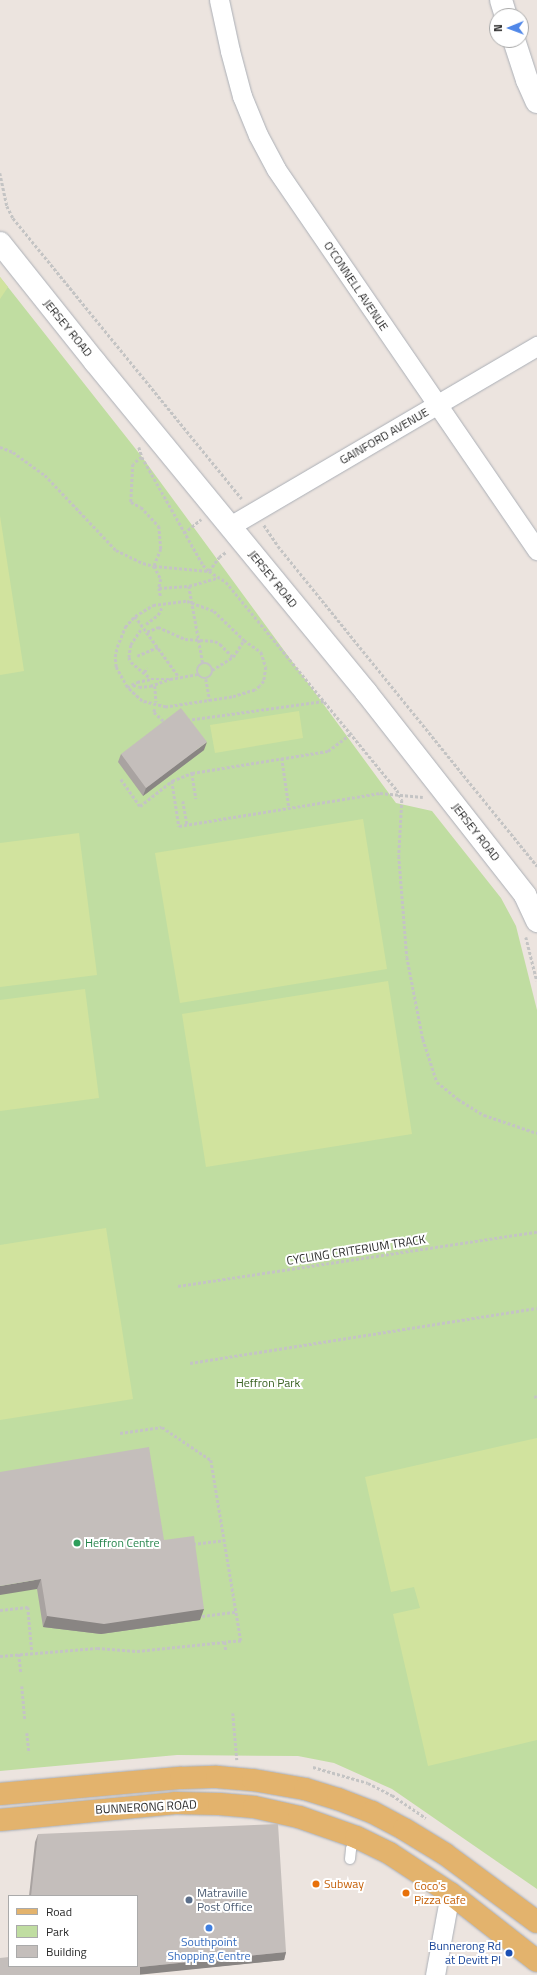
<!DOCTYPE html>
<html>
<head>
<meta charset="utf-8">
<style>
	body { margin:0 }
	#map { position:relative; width:537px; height:1975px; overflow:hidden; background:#ece4df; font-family:"Titillium Web",sans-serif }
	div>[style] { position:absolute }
	.green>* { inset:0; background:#c0dda1 }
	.pitch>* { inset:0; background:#d1e39e }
	.path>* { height:2.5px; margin-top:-1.25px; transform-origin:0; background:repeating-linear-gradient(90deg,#c4c4c4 0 3px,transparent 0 5px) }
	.path>.ring { margin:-1.25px; padding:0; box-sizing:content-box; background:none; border:2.5px solid #c4c4c4; border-radius:50% }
	.roads { filter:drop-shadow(0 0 1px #abafb6) drop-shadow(0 0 1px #abafb6) }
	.service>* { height:10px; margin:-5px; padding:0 5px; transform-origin:5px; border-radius:5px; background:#fff }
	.minor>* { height:19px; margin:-9.5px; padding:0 9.5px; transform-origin:9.5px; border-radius:9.5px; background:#fff }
	.tertiary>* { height:22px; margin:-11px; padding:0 11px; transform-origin:11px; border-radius:11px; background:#fff }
	.secondary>* { height:22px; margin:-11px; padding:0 11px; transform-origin:11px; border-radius:11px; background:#fff }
	.primary>* { height:22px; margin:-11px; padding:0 11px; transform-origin:11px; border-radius:11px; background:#e3b36d }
	.wall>* { inset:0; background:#a9a3a1 }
	.shaded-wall>* { inset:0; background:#898583 }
	.building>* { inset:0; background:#c4bebb }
	.dots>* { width:11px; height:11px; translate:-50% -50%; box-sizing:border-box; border:2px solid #fff; border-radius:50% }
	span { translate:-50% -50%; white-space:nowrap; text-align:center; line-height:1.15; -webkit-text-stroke:4px #fff; paint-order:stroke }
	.street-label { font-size:12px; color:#2b2b2b }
	.park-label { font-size:12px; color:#3a6222 }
	.leisure-label { font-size:12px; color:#27864d }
	.left { translate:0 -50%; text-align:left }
	.food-label { font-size:12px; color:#c56008 }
	.service-label { font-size:12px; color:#4e5e75 }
	.shop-label { font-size:12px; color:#366cbe }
	.transit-label { font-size:12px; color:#164399 }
	.right { translate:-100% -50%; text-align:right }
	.legend { position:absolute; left:8px; top:1895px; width:130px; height:72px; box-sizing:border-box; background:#fff; border:1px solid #aaa; margin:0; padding:5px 7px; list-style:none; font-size:12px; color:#2b2b2b }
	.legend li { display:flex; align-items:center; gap:8px; height:20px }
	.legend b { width:20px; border:1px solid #aaa }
	.north { position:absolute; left:489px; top:8px; width:40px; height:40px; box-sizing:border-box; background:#fff; border:1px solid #aaa; border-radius:50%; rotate:269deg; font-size:11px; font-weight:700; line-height:16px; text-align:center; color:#2b2b2b }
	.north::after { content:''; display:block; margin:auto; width:14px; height:18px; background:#5087e8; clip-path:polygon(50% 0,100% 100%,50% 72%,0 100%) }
</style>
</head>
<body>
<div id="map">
	<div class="green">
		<div style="clip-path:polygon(0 277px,142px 457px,396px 803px,432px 811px,501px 898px,516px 926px,537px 1010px,537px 1889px,392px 1789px,334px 1763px,298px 1756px,177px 1755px,0 1771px)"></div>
	</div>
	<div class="pitch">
		<div style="clip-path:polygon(0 277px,8px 287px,0 299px)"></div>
		<div style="clip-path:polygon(0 516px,24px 671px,0 675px)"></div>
		<div style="clip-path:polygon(299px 711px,303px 738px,215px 753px,210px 725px)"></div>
		<div style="clip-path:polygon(363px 819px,387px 969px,180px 1003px,155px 853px)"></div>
		<div style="clip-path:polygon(79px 833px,97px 975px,0 987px,0 843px)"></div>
		<div style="clip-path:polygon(388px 981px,412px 1134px,206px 1167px,182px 1014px)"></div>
		<div style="clip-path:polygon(85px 989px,99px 1098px,0 1111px,0 1000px)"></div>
		<div style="clip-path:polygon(106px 1228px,133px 1399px,0 1420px,0 1245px)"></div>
		<div style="clip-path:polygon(537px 1438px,537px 1740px,428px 1766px,393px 1614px,420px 1608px,414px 1587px,391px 1592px,365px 1477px)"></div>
	</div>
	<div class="path">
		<div style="left:0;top:173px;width:34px;rotate:78deg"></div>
		<div style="left:7px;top:206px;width:13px;rotate:63deg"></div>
		<div style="left:13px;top:218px;width:362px;rotate:50.8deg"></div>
		<div style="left:0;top:447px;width:14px;rotate:21deg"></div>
		<div style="left:13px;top:452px;width:39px;rotate:36deg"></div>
		<div style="left:45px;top:475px;width:103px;rotate:46.6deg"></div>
		<div style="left:116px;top:550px;width:30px;rotate:26deg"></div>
		<div style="left:143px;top:563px;width:11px;rotate:15deg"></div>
		<div style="left:154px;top:566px;width:55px;rotate:5.2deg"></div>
		<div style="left:209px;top:571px;width:20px;rotate:33deg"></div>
		<div style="left:226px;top:582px;width:269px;rotate:50.6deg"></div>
		<div style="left:397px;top:790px;width:11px;rotate:63deg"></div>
		<div style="left:402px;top:800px;width:56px;rotate:93.1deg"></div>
		<div style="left:399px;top:856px;width:101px;rotate:85.5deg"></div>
		<div style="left:407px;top:957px;width:84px;rotate:79deg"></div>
		<div style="left:423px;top:1039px;width:45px;rotate:72deg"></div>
		<div style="left:437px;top:1082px;width:27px;rotate:39deg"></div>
		<div style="left:458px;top:1099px;width:31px;rotate:32deg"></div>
		<div style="left:484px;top:1115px;width:56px;rotate:18.8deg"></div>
		<div style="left:139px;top:447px;width:10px;rotate:73deg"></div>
		<div style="left:142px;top:457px;width:124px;rotate:60.5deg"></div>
		<div style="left:203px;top:565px;width:8px;rotate:45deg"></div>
		<div style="left:209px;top:571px;width:17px;rotate:-54deg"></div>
		<div style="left:219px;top:557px;width:9px;rotate:-36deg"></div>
		<div style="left:142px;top:457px;width:11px;rotate:142deg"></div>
		<div style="left:133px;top:464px;width:38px;rotate:93deg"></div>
		<div style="left:131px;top:502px;width:11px;rotate:27deg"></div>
		<div style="left:141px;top:507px;width:26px;rotate:47deg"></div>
		<div style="left:159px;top:526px;width:23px;rotate:85deg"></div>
		<div style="left:161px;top:549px;width:18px;rotate:112deg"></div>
		<div style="left:154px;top:566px;width:15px;rotate:62deg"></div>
		<div style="left:161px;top:579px;width:9px;rotate:103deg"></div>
		<div style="left:159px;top:588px;width:10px;rotate:79deg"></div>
		<div style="left:264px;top:525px;width:25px;rotate:56deg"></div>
		<div style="left:278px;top:546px;width:412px;rotate:51deg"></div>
		<div style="left:184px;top:533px;width:22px;rotate:-39deg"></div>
		<div style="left:189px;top:586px;width:79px;rotate:79.8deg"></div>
		<div style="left:159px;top:588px;width:30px;rotate:-4deg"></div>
		<div style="left:189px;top:586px;width:32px;rotate:-16deg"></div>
		<div style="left:187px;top:601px;width:29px;rotate:20deg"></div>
		<div style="left:214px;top:611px;width:42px;rotate:44deg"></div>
		<div style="left:244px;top:640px;width:21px;rotate:35deg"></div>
		<div style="left:261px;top:652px;width:16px;rotate:72deg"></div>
		<div style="left:266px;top:667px;width:14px;rotate:98deg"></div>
		<div style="left:264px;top:681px;width:6px;rotate:129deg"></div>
		<div style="left:260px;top:686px;width:6px;rotate:141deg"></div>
		<div style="left:255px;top:690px;width:24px;rotate:163deg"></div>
		<div style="left:232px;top:697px;width:67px;rotate:171.4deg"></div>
		<div style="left:166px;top:707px;width:25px;rotate:-166deg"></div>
		<div style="left:142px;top:701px;width:21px;rotate:-137deg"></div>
		<div style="left:127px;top:687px;width:23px;rotate:-119deg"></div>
		<div style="left:116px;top:667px;width:10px;rotate:-96deg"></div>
		<div style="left:115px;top:657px;width:10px;rotate:-79deg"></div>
		<div style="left:117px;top:647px;width:22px;rotate:-68deg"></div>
		<div style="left:125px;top:627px;width:15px;rotate:-48deg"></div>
		<div style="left:135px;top:616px;width:21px;rotate:-31deg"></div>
		<div style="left:153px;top:605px;width:34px;rotate:-7deg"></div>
		<div style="left:135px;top:616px;width:75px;rotate:54.2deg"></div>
		<div style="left:146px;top:624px;width:15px;rotate:-37deg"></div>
		<div style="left:158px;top:615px;width:9px;rotate:-63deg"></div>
		<div style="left:141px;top:630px;width:18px;rotate:124deg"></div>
		<div style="left:131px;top:645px;width:12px;rotate:99deg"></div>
		<div style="left:129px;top:657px;width:5px;rotate:68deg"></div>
		<div style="left:131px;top:662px;width:25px;rotate:40deg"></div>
		<div style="left:147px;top:632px;width:12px;rotate:-24deg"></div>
		<div style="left:158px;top:627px;width:30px;rotate:24deg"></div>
		<div style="left:185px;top:639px;width:30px;rotate:4deg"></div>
		<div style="left:215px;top:641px;width:6px;rotate:31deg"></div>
		<div style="left:220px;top:644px;width:18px;rotate:45deg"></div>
		<div style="left:137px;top:656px;width:23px;rotate:-23deg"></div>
		<div class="ring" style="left:197px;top:663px;width:13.5px;height:13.5px"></div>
		<div style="left:212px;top:670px;width:25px;rotate:-32deg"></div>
		<div style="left:233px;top:657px;width:20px;rotate:-57deg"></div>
		<div style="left:144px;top:672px;width:5px;rotate:-53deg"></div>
		<div style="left:206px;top:679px;width:22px;rotate:80deg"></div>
		<div style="left:133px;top:685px;width:6px;rotate:18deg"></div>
		<div style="left:139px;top:687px;width:11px;rotate:-5deg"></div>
		<div style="left:150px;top:686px;width:21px;rotate:-19deg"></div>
		<div style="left:155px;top:686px;width:16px;rotate:86deg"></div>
		<div style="left:127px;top:687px;width:11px;rotate:-27deg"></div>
		<div style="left:137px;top:682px;width:14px;rotate:-12deg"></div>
		<div style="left:151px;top:679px;width:19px"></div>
		<div style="left:170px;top:679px;width:28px;rotate:-10deg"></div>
		<div style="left:155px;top:709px;width:3px;rotate:108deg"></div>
		<div style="left:154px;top:712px;width:16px;rotate:43deg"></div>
		<div style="left:187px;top:720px;width:138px;rotate:-7.9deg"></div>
		<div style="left:282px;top:758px;width:49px;rotate:81.9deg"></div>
		<div style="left:192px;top:773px;width:26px;rotate:81deg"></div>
		<div style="left:121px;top:779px;width:33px;rotate:55deg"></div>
		<div style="left:140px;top:806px;width:41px;rotate:-38deg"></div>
		<div style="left:172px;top:781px;width:22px;rotate:-22deg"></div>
		<div style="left:192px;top:773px;width:138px;rotate:-9.2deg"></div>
		<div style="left:328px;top:751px;width:30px;rotate:-37deg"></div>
		<div style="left:172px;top:781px;width:46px;rotate:81.2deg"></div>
		<div style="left:179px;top:826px;width:204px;rotate:-9.3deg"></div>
		<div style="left:380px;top:793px;width:43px;rotate:5.3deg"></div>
		<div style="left:183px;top:801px;width:23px;rotate:80deg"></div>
		<div style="left:526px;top:937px;width:45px;rotate:76deg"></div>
		<div style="left:178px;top:1286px;width:363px;rotate:-8.6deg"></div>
		<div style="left:190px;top:1363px;width:351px;rotate:-9deg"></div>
		<div style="left:534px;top:1397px;width:3px;rotate:-18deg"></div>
		<div style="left:120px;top:1433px;width:42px;rotate:-8.1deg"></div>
		<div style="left:162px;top:1427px;width:59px;rotate:34deg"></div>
		<div style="left:211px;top:1460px;width:183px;rotate:80.6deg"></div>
		<div style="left:241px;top:1641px;width:16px;rotate:176deg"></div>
		<div style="left:225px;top:1642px;width:9px;rotate:84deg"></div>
		<div style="left:193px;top:1544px;width:31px;rotate:-7deg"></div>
		<div style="left:0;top:1610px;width:28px;rotate:-6deg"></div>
		<div style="left:28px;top:1607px;width:45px;rotate:84.9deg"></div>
		<div style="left:202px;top:1616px;width:34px;rotate:-7deg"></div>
		<div style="left:19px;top:1654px;width:18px;rotate:84deg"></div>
		<div style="left:0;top:1656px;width:97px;rotate:-4.7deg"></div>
		<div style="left:97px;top:1648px;width:40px;rotate:4.3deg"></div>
		<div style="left:137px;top:1651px;width:88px;rotate:-5.8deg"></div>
		<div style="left:22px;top:1686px;width:33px;rotate:85deg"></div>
		<div style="left:233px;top:1713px;width:47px;rotate:85.1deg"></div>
		<div style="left:27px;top:1733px;width:20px;rotate:84deg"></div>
		<div style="left:313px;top:1767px;width:57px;rotate:16.2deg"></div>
		<div style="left:368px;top:1783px;width:27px;rotate:27deg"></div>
		<div style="left:392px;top:1795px;width:41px;rotate:34.1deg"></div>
	</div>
	<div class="roads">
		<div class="service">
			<div style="left:350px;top:1859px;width:10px;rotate:-84deg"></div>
			<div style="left:351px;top:1849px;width:13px;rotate:-67deg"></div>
		</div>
		<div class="minor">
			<div style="left:219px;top:0;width:52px;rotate:77.8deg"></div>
			<div style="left:230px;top:51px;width:47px;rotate:75.1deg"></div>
			<div style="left:242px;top:96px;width:42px;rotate:67.7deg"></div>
			<div style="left:258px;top:135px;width:38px;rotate:62deg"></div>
			<div style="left:276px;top:169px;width:462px;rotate:55.6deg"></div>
			<div style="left:230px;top:526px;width:356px;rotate:-30.4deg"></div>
			<div style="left:435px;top:1975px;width:83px;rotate:-79.6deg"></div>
		</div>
		<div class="tertiary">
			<div style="left:0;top:243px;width:152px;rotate:51.4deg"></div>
			<div style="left:95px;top:362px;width:427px;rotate:50.6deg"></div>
			<div style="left:366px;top:692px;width:258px;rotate:51.9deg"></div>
			<div style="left:525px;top:895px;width:29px;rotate:65deg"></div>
		</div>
		<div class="secondary">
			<div style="left:501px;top:0;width:17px;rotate:73deg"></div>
			<div style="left:514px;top:40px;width:42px;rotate:72deg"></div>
			<div style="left:527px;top:80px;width:24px;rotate:66deg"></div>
		</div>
		<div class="primary">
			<div style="left:0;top:1794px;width:182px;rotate:-5.1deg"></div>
			<div style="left:181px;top:1778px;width:36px;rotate:-2deg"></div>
			<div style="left:217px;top:1777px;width:36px;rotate:5deg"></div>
			<div style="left:253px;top:1780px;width:53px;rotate:9.8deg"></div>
			<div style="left:305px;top:1789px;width:34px;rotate:17deg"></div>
			<div style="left:338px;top:1799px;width:36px;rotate:21deg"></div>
			<div style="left:372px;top:1812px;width:36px;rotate:28deg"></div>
			<div style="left:404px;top:1829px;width:48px;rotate:31.4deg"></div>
			<div style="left:445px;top:1854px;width:114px;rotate:36.5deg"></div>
			<div style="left:0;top:1820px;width:176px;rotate:-5.5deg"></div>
			<div style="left:175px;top:1803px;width:44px;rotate:1.3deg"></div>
			<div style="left:219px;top:1804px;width:35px;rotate:5deg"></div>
			<div style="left:254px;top:1807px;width:46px;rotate:12.5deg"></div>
			<div style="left:299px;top:1817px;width:60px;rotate:19.3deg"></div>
			<div style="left:356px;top:1837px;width:37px;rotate:26deg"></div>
			<div style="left:389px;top:1853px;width:73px;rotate:33.3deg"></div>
			<div style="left:450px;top:1893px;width:110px;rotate:38deg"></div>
		</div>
	</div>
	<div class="wall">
		<div style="clip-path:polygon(204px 750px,143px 796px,118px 762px,121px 754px)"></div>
		<div style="clip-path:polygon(0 1472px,164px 1540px,200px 1620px,101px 1634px,43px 1627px,37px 1589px)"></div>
		<div style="clip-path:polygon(38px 1834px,286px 1952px,284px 1960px,140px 1974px,9px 1966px,137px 1896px,29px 1896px,35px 1842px)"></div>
	</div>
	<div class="shaded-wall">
		<div style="clip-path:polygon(207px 742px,204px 750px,143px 796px,146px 788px)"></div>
		<div style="clip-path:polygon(41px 1579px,37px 1589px,0 1595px,0 1586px)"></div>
		<div style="clip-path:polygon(204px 1609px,200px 1620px,101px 1634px,43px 1627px,47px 1616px)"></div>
		<div style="clip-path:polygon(286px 1952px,284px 1960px,137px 1975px,140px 1967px)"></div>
	</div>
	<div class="building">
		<div style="clip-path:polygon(181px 708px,207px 742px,146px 788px,121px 754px)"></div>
		<div style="clip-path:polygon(149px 1447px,164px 1540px,194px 1536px,204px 1609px,104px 1624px,47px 1616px,41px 1579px,0 1586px,0 1472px)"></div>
		<div style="clip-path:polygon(278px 1824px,286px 1952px,140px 1967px,140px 1975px,0 1975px,0 1958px,9px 1957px,9px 1966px,137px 1966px,137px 1896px,31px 1896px,38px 1834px)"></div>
	</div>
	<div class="dots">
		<div style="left:77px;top:1543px;background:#2e9e5b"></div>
		<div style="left:316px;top:1884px;background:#e8710a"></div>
		<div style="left:406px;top:1893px;background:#e8710a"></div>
		<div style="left:189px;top:1900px;background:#5c6f8a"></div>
		<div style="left:209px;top:1928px;background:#3f7fe0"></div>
		<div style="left:509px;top:1953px;background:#1a4fb4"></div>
	</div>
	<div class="street-label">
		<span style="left:356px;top:286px;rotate:56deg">O'CONNELL AVENUE</span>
		<span style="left:68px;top:328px;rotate:51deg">JERSEY ROAD</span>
		<span style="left:384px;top:436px;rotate:-30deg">GAINFORD AVENUE</span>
		<span style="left:273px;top:579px;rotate:51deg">JERSEY ROAD</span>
		<span style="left:476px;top:832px;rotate:52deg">JERSEY ROAD</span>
		<span style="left:356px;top:1250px;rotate:-9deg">CYCLING CRITERIUM TRACK</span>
		<span style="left:146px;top:1807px;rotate:-3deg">BUNNERONG ROAD</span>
	</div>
	<div class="park-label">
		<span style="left:268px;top:1383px">Heffron Park</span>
	</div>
	<div class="leisure-label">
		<span class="left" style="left:85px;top:1543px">Heffron Centre</span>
	</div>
	<div class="food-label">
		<span class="left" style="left:324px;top:1884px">Subway</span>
		<span class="left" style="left:414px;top:1893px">Coco's<br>Pizza Cafe</span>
	</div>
	<div class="service-label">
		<span class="left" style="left:197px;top:1900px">Matraville<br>Post Office</span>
	</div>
	<div class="shop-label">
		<span style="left:209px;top:1949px">Southpoint<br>Shopping Centre</span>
	</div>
	<div class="transit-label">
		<span class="right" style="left:501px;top:1953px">Bunnerong Rd<br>at Devitt Pl</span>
	</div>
	<ul class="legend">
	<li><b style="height:5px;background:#e3b36d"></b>Road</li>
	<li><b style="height:11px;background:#c0dda1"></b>Park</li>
	<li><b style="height:11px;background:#c4bebb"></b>Building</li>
	</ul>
	<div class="north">N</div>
</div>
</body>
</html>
